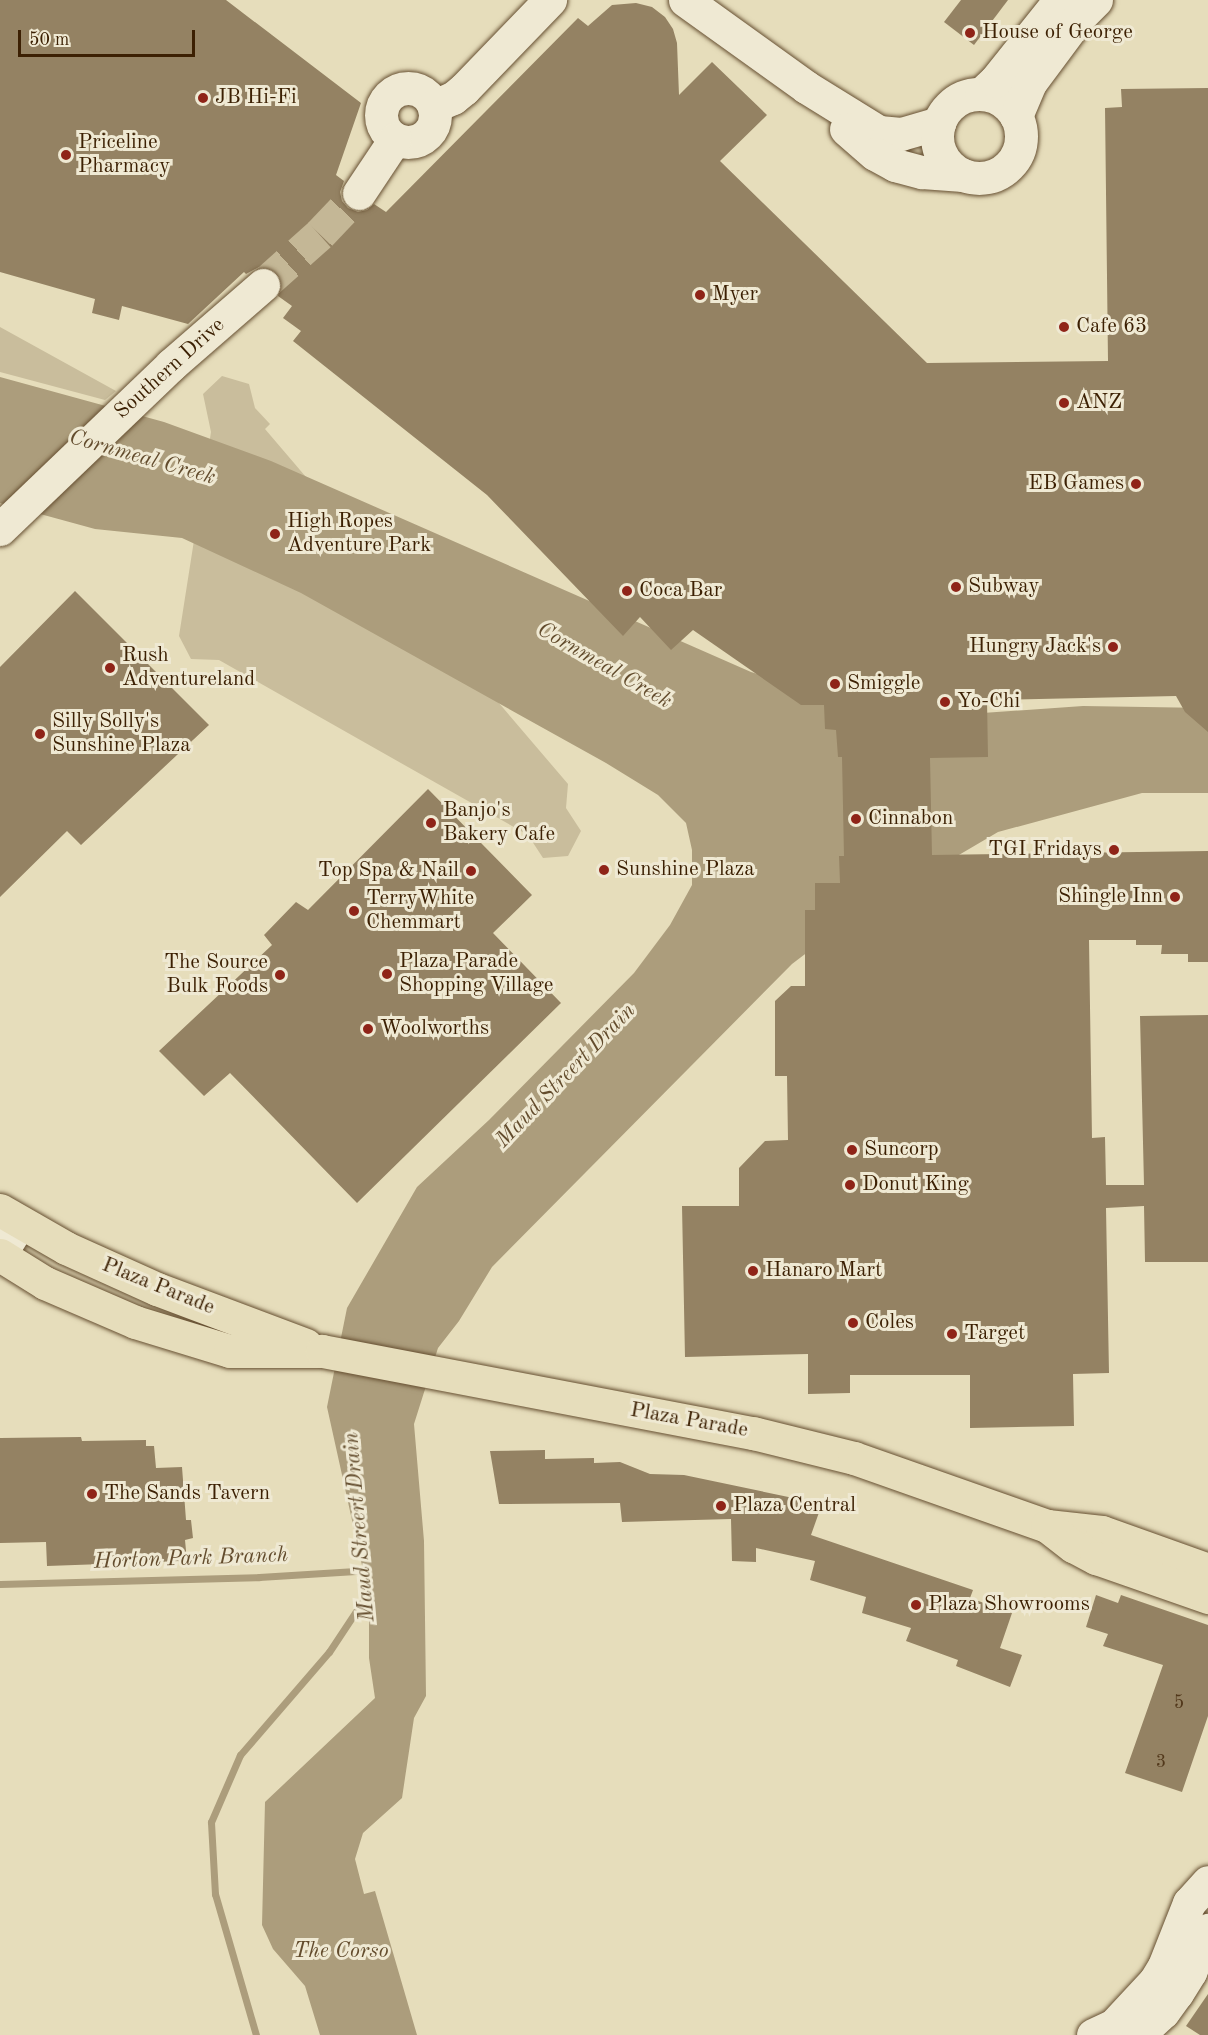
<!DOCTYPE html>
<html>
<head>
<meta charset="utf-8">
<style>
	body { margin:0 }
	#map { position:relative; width:1208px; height:2035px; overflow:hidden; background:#e6ddbb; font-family:"Old Standard TT",serif }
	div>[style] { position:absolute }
	.green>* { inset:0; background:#c9bd9c }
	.water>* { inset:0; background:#ac9d7c }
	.stream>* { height:7px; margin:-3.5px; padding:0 3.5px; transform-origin:3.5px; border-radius:3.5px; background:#ac9d7c }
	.building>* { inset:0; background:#948263 }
	.minor-tunnel>* { height:33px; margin-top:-16.5px; transform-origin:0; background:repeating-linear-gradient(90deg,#c4b796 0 33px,transparent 0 49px) }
	.roads { filter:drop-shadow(0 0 2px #664f31) drop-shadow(0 0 2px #664f31) }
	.minor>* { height:33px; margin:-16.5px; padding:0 16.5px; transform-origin:16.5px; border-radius:16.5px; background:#efe9d3 }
	.minor>.ring { margin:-16.5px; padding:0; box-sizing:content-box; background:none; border:33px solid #efe9d3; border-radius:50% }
	.major>* { height:33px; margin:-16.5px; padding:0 16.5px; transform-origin:16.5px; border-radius:16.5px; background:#e6ddbb }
	.dots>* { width:16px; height:16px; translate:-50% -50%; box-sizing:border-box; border:3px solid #efe9d3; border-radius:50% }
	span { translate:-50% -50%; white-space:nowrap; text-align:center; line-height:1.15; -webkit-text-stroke:6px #efe9d3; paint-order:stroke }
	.number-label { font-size:18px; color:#52381b }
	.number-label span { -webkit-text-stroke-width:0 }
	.poi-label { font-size:21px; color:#3c2003 }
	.left { translate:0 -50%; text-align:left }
	.right { translate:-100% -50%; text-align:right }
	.street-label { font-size:21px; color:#3c2003 }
	.water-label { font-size:22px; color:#634c2d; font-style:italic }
	.scale { position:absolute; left:18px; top:30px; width:177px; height:27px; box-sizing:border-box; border:3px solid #3c2003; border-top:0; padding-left:8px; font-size:18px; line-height:21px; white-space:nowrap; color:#3c2003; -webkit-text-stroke:4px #efe9d3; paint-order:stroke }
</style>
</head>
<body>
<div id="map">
	<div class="green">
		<div style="clip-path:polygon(0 327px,116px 391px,105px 400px,0 372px)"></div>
		<div style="clip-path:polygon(222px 376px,249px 384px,255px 408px,270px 424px,265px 429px,568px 784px,566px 808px,581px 831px,568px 856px,543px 858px,528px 835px,219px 660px,191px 659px,179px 636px,211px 432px,203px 394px)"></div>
	</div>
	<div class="water">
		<div style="clip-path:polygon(0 377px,164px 422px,271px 461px,751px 672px,886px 713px,954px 715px,1083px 706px,1208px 708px,1208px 793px,1142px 793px,998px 832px,855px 916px,792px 964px,492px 1267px,459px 1321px,438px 1348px,414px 1424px,424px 1541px,426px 1696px,414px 1718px,402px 1798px,363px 1833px,355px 1859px,364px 1894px,375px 1891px,417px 2035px,320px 2035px,305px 1986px,273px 1949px,262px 1925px,265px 1802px,375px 1698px,369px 1658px,369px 1597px,327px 1407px,347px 1308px,417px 1187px,489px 1120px,634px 973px,670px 925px,692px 885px,692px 850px,686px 823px,658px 795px,606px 763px,301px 593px,182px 538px,95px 529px,0 503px)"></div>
	</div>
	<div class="stream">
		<div style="left:0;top:1584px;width:259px;rotate:-1.5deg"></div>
		<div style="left:259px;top:1577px;width:113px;rotate:-3.5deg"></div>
		<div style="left:256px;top:2035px;width:147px;rotate:-106.2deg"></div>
		<div style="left:215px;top:1894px;width:72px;rotate:-93.2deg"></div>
		<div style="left:211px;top:1822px;width:73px;rotate:-66.6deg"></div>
		<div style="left:240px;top:1755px;width:136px;rotate:-49.2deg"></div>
		<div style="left:329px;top:1652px;width:78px;rotate:-56.5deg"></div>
	</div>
	<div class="building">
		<div style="clip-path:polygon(0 0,226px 0,361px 103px,336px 175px,344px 181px,340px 192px,342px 201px,348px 208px,358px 212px,367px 210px,374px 204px,386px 212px,578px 18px,588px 26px,612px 5px,636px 3px,652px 7px,665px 17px,673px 29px,677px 43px,679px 95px,712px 62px,767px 115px,720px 161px,927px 363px,1108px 361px,1105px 108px,1122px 107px,1121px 89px,1208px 88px,1208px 732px,1185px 712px,1176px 696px,987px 700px,988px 757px,930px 758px,932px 855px,1208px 851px,1208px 962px,1188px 962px,1188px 954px,1161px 954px,1162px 945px,1136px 945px,1136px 940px,1089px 940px,1092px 1138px,1105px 1137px,1106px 1185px,1144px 1185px,1140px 1016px,1208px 1015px,1208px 1262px,1145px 1262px,1144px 1206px,1106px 1208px,1109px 1373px,1073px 1374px,1074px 1426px,970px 1428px,970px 1375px,850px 1375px,850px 1393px,808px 1394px,808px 1354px,685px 1357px,682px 1206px,739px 1206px,739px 1168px,765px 1141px,788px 1140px,787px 1076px,775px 1076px,775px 1001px,791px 986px,805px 986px,805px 910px,815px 910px,815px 883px,840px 883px,839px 856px,844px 856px,842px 757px,838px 757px,836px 730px,825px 729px,824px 705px,801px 705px,693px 630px,671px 650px,640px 617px,623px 636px,487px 495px,293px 341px,301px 331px,283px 318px,292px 306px,278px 296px,281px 281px,277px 273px,270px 268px,259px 267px,246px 274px,244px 272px,188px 324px,122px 306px,119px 320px,92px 313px,95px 299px,0 272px)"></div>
		<div style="clip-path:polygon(961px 0,1008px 0,974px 45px,944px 22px)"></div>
		<div style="clip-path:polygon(75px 591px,209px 725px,81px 845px,67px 831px,0 897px,0 667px)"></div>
		<div style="clip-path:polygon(428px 789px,532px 895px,493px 933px,561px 1003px,357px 1203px,230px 1073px,204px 1096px,159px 1051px,272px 945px,264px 935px,296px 902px,308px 910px)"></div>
		<div style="clip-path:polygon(81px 1437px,82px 1441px,146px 1440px,146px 1446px,154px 1446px,156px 1468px,182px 1467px,186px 1520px,191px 1520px,193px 1538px,185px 1540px,187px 1561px,47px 1566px,46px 1542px,0 1543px,0 1438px)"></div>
		<div style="clip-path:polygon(545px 1450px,545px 1459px,594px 1458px,594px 1463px,620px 1462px,650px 1474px,684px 1475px,822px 1504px,811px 1535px,973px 1590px,970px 1598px,1012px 1613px,1000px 1648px,1022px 1655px,1010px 1687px,956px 1666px,958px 1660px,906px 1641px,911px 1628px,862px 1613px,866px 1597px,810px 1580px,815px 1561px,756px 1548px,756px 1562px,732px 1561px,731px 1519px,622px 1522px,620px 1503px,499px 1504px,490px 1451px)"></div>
		<div style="clip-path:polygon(1096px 1595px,1118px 1603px,1121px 1595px,1208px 1625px,1208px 1716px,1182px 1792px,1125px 1773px,1163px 1665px,1103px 1646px,1108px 1634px,1086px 1627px)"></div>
		<div style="clip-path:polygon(1208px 1994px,1208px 2035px,1200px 2035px,1186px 2026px)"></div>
	</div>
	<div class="minor-tunnel">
		<div style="left:263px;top:285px;width:76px;rotate:-41.8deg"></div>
		<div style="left:320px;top:234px;width:57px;rotate:-46.4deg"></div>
	</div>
	<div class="roads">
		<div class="minor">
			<div style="left:685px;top:0;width:149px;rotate:35.7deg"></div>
			<div style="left:806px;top:87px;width:86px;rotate:31.7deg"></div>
			<div style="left:879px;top:132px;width:22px;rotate:5deg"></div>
			<div style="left:901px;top:134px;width:40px;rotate:-16deg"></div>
			<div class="ring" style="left:381px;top:88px;width:21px;height:21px"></div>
			<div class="ring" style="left:937px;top:94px;width:51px;height:51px"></div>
			<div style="left:981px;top:94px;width:19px;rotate:-43deg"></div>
			<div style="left:995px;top:81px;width:104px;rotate:-51.3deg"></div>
			<div style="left:434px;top:106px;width:21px;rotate:-23deg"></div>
			<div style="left:453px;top:98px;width:14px;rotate:-39deg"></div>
			<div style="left:464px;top:89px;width:124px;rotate:-46deg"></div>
			<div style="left:1016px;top:116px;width:36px;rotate:-67deg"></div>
			<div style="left:1030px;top:83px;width:82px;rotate:-53.4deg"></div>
			<div style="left:1079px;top:17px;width:24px;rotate:-45deg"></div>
			<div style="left:846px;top:129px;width:38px;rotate:41deg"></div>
			<div style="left:875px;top:154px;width:23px;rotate:29deg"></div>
			<div style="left:895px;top:165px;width:28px;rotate:15deg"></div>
			<div style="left:922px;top:172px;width:41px;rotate:4.2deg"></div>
			<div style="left:359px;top:193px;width:65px;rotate:-56.3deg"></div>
			<div style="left:0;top:529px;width:237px;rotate:-43.8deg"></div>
			<div style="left:171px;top:365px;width:122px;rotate:-41deg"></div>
			<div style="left:0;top:1254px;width:36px;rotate:-58deg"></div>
			<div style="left:1093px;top:2035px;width:23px;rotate:-25deg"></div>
			<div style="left:1114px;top:2025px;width:60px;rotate:-47deg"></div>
			<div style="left:1155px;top:1981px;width:17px;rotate:-59deg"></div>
			<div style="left:1164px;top:1966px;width:68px;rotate:-68.4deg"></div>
			<div style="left:1189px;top:1903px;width:28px;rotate:-48deg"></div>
			<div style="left:1138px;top:2035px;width:34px;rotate:-43deg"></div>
			<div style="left:1163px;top:2012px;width:24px;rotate:-54deg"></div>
			<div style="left:1177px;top:1993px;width:25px;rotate:-58deg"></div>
			<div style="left:1190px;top:1972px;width:46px;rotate:-66.8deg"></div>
		</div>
		<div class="major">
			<div style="left:0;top:1210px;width:76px;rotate:29.9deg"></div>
			<div style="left:66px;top:1248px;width:100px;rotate:24.3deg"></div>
			<div style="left:157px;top:1289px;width:159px;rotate:20.6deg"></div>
			<div style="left:0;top:1255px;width:53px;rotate:31.9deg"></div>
			<div style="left:45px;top:1283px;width:98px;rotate:23.4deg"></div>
			<div style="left:135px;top:1322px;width:99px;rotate:17deg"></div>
			<div style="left:230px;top:1351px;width:92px"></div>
			<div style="left:322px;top:1351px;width:439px;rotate:10.8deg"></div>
			<div style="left:753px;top:1433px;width:104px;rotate:13.9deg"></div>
			<div style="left:854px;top:1458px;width:205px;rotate:19.4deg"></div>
			<div style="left:1047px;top:1526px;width:55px;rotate:6.2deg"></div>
			<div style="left:1102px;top:1532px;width:113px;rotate:19.7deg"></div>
			<div style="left:1047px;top:1526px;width:33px;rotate:38deg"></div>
			<div style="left:1073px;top:1546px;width:26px;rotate:28deg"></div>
			<div style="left:1096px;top:1558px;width:119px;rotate:19.2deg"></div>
		</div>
	</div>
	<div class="dots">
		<div style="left:970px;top:33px;background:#8f2418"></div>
		<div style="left:203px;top:98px;background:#8f2418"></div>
		<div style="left:66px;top:155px;background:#8f2418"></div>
		<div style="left:700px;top:295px;background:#8f2418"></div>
		<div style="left:1064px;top:327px;background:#8f2418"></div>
		<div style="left:1064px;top:403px;background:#8f2418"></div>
		<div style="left:1136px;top:484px;background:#8f2418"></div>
		<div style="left:275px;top:534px;background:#8f2418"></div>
		<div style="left:956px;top:587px;background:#8f2418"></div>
		<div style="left:627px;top:591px;background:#8f2418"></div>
		<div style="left:1113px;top:647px;background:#8f2418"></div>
		<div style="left:110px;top:668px;background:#8f2418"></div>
		<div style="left:835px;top:684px;background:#8f2418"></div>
		<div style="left:945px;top:702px;background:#8f2418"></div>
		<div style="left:40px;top:734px;background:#8f2418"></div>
		<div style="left:856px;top:819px;background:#8f2418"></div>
		<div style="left:431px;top:823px;background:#8f2418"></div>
		<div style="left:1114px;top:850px;background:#8f2418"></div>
		<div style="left:604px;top:870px;background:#8f2418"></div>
		<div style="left:471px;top:871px;background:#8f2418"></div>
		<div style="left:1175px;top:897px;background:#8f2418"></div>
		<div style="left:354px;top:911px;background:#8f2418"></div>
		<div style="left:387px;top:974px;background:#8f2418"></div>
		<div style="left:280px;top:975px;background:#8f2418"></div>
		<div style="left:368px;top:1029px;background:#8f2418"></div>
		<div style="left:852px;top:1150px;background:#8f2418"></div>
		<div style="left:850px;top:1185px;background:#8f2418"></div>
		<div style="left:753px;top:1271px;background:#8f2418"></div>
		<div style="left:853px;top:1323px;background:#8f2418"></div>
		<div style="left:952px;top:1334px;background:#8f2418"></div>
		<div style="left:92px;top:1494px;background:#8f2418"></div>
		<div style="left:721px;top:1506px;background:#8f2418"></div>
		<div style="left:916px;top:1605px;background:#8f2418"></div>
	</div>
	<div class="number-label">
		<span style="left:1179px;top:1703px">5</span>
		<span style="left:1161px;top:1762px">3</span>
	</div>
	<div class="poi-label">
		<span class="left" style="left:982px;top:33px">House of George</span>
		<span class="left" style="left:215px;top:98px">JB Hi-Fi</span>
		<span class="left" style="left:78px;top:155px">Priceline<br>Pharmacy</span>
		<span class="left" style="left:712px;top:295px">Myer</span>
		<span class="left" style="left:1076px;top:327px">Cafe 63</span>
		<span class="left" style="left:1076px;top:403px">ANZ</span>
		<span class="right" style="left:1124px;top:484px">EB Games</span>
		<span class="left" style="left:287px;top:534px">High Ropes<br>Adventure Park</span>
		<span class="left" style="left:968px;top:587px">Subway</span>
		<span class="left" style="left:639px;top:591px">Coca Bar</span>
		<span class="right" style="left:1101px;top:647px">Hungry Jack's</span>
		<span class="left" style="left:122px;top:668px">Rush<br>Adventureland</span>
		<span class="left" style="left:847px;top:684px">Smiggle</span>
		<span class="left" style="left:957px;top:702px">Yo-Chi</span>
		<span class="left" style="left:52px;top:734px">Silly Solly's<br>Sunshine Plaza</span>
		<span class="left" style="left:443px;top:823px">Banjo's<br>Bakery Cafe</span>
		<span class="left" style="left:868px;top:819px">Cinnabon</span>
		<span class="right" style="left:1102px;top:850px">TGI Fridays</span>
		<span class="left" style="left:616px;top:870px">Sunshine Plaza</span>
		<span class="right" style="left:459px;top:871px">Top Spa &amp; Nail</span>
		<span class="right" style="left:1163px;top:897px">Shingle Inn</span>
		<span class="left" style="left:366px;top:911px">TerryWhite<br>Chemmart</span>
		<span class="left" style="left:399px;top:974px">Plaza Parade<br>Shopping Village</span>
		<span class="right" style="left:268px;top:975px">The Source<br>Bulk Foods</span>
		<span class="left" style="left:380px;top:1029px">Woolworths</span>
		<span class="left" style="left:864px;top:1150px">Suncorp</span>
		<span class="left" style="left:862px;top:1185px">Donut King</span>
		<span class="left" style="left:765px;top:1271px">Hanaro Mart</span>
		<span class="left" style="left:865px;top:1323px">Coles</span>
		<span class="left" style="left:964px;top:1334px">Target</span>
		<span class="left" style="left:104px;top:1494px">The Sands Tavern</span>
		<span class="left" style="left:733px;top:1506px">Plaza Central</span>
		<span class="left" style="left:928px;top:1605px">Plaza Showrooms</span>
	</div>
	<div class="street-label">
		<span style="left:170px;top:369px;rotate:-42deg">Southern Drive</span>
		<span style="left:158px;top:1287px;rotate:22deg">Plaza Parade</span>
		<span style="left:689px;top:1421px;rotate:10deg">Plaza Parade</span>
	</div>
	<div class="water-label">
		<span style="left:142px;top:458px;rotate:16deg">Cornmeal Creek</span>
		<span style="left:604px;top:666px;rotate:30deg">Cornmeal Creek</span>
		<span style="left:566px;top:1076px;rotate:-46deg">Maud Streert Drain</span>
		<span style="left:360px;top:1527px;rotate:-95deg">Maud Streert Drain</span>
		<span style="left:191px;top:1559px;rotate:-2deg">Horton Park Branch</span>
		<span style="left:341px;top:1952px">The Corso</span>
	</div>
	<div class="scale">50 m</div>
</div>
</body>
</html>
